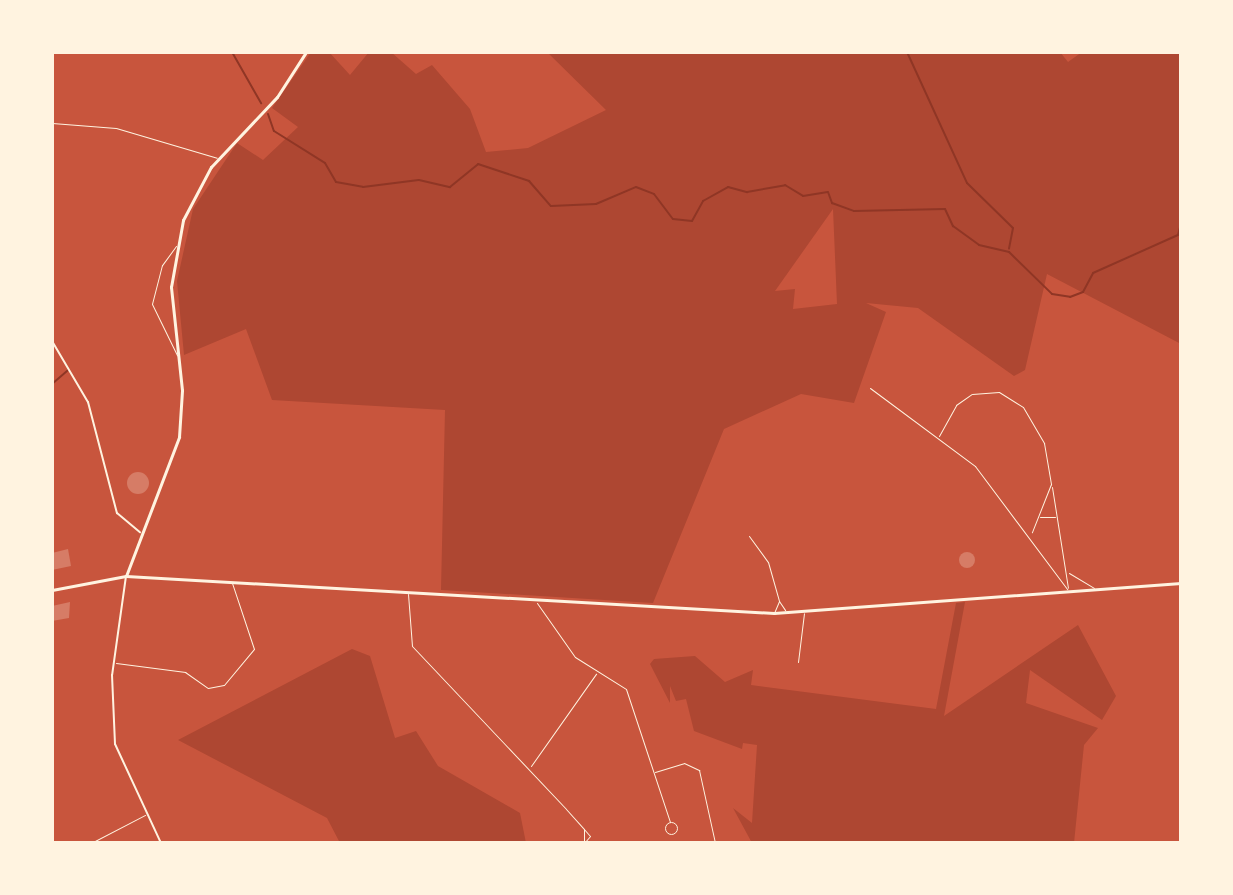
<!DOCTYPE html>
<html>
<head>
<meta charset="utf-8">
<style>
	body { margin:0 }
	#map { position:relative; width:1233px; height:895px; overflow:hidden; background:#c8553d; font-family:"Work Sans",sans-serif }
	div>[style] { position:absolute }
	.green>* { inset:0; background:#ae4732 }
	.stream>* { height:2px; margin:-1px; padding:0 1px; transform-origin:1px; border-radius:1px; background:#8f3625 }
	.building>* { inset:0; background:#d67c66 }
	.round { border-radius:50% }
	.minor>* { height:1px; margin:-0.5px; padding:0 0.5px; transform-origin:0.5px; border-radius:0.5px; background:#fff3e0 }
	.minor>.ring { margin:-0.5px; padding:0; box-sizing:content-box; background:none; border:1px solid #fff3e0; border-radius:50% }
	.secondary>* { height:2px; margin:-1px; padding:0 1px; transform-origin:1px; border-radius:1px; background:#fff3e0 }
	.primary>* { height:3px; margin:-1.5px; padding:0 1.5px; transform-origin:1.5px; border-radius:1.5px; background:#fff3e0 }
	.trunk>* { height:3px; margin:-1.5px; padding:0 1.5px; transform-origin:1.5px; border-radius:1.5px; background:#fff3e0 }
	span { translate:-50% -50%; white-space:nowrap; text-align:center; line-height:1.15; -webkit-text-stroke:7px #fff3e0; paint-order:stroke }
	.frame { position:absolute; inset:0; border:54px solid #fff3e0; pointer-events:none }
</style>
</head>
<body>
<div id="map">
	<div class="green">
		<div style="clip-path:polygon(evenodd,311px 52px,329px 52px,350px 75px,369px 52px,391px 52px,416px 74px,432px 65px,470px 109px,486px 152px,528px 148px,606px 110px,547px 52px,1060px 52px,1068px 62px,1082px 52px,1181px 52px,1181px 344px,1047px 274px,1025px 370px,1014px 376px,918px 308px,866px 303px,886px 312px,854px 403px,801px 394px,724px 429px,653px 603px,441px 590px,445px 410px,272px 400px,246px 329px,184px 355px,177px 281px,193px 209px,237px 143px,263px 160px,298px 127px,272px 108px,311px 52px,833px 209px,837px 304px,793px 309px,795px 289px,775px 291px,833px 209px)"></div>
		<div style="clip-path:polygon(965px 602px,944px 716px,1078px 625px,1116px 696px,1102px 720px,1030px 670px,1026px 703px,1098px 728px,1084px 745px,1074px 843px,752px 843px,733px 808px,752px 823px,757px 745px,743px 743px,742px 749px,694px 731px,686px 699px,676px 701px,670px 686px,670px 703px,650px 664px,654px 659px,695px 656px,725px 682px,753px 670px,751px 685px,936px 709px,956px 603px)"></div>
		<div style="clip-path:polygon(352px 649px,370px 656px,395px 738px,416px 731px,438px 766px,520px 813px,526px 843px,340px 843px,327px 818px,178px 740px)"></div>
	</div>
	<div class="stream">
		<div style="left:232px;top:52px;width:59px;rotate:60.4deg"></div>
		<div style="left:907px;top:52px;width:144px;rotate:65.4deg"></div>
		<div style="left:967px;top:183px;width:64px;rotate:44.4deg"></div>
		<div style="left:1013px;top:228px;width:21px;rotate:101deg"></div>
		<div style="left:268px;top:114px;width:18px;rotate:71deg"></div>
		<div style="left:274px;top:131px;width:60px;rotate:32.1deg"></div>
		<div style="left:325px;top:163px;width:22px;rotate:60deg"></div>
		<div style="left:336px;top:182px;width:27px;rotate:10deg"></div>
		<div style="left:363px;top:187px;width:56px;rotate:-7.1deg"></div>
		<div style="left:419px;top:180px;width:32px;rotate:13deg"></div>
		<div style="left:450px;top:187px;width:36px;rotate:-39deg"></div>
		<div style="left:478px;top:164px;width:54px;rotate:18.4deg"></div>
		<div style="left:529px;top:181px;width:33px;rotate:49deg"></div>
		<div style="left:551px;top:206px;width:45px;rotate:-2.5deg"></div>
		<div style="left:596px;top:204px;width:43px;rotate:-23deg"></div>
		<div style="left:636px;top:187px;width:19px;rotate:21deg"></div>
		<div style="left:654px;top:194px;width:31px;rotate:53deg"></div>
		<div style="left:673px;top:219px;width:19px;rotate:6deg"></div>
		<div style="left:692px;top:221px;width:23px;rotate:-61deg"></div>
		<div style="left:703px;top:201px;width:29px;rotate:-29deg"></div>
		<div style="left:728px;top:187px;width:20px;rotate:15deg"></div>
		<div style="left:747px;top:192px;width:39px;rotate:-10deg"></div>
		<div style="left:785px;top:185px;width:21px;rotate:31deg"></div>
		<div style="left:803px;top:196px;width:25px;rotate:-9deg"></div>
		<div style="left:828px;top:192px;width:12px;rotate:70deg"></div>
		<div style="left:832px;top:203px;width:23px;rotate:20deg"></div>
		<div style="left:854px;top:211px;width:91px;rotate:-1.3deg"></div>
		<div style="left:945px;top:209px;width:19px;rotate:65deg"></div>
		<div style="left:953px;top:226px;width:32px;rotate:36deg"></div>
		<div style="left:979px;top:245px;width:31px;rotate:13deg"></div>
		<div style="left:1009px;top:252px;width:60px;rotate:44.3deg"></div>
		<div style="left:1052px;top:294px;width:18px;rotate:9deg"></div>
		<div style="left:1070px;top:297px;width:14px;rotate:-21deg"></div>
		<div style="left:1083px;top:292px;width:21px;rotate:-62deg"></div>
		<div style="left:1093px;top:273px;width:93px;rotate:-24.1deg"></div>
		<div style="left:1178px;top:235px;width:11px;rotate:-75deg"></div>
		<div style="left:52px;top:384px;width:21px;rotate:-41deg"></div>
	</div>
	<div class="building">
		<div class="round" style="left:127px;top:472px;width:22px;height:22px"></div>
		<div style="clip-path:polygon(68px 549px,71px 566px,52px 570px,52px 553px)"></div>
		<div class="round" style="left:959px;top:552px;width:16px;height:16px"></div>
		<div style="clip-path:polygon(70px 602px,69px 618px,52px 621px,52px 606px)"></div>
	</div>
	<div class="minor">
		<div style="left:52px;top:123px;width:64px;rotate:4.5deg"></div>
		<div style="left:116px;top:128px;width:105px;rotate:16.5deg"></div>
		<div style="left:176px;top:246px;width:24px;rotate:126deg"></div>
		<div style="left:162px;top:265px;width:40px;rotate:104.4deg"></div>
		<div style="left:152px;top:304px;width:57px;rotate:63.9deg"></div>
		<div style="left:870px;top:388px;width:131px;rotate:36.6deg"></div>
		<div style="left:975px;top:466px;width:154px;rotate:53.2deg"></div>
		<div style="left:939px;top:436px;width:35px;rotate:-61deg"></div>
		<div style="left:956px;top:405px;width:19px;rotate:-35deg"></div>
		<div style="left:972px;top:394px;width:27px;rotate:-4deg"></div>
		<div style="left:999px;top:392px;width:28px;rotate:32deg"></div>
		<div style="left:1023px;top:407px;width:42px;rotate:59.7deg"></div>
		<div style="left:1044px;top:443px;width:42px;rotate:80.3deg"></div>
		<div style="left:1051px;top:484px;width:52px;rotate:111.6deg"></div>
		<div style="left:1052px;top:487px;width:102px;rotate:81deg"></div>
		<div style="left:1040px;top:517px;width:15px"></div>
		<div style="left:749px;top:536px;width:32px;rotate:54deg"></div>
		<div style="left:768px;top:562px;width:41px;rotate:74.2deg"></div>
		<div style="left:1069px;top:573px;width:29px;rotate:31deg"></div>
		<div style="left:408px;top:594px;width:52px;rotate:85.6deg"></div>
		<div style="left:412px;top:646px;width:224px;rotate:46.6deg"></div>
		<div style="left:566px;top:809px;width:27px;rotate:48deg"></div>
		<div style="left:584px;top:829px;width:14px;rotate:90deg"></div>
		<div style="left:584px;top:843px;width:9px;rotate:-49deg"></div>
		<div style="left:590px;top:836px;width:9px;rotate:-131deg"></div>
		<div style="left:537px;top:603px;width:66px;rotate:54.9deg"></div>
		<div style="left:575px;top:657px;width:60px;rotate:32.1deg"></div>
		<div style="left:626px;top:689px;width:140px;rotate:71.7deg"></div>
		<div style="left:774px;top:613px;width:13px;rotate:-67deg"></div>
		<div style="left:779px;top:601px;width:11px;rotate:56deg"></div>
		<div style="left:798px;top:662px;width:49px;rotate:-83deg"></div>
		<div style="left:116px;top:663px;width:70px;rotate:7.4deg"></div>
		<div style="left:185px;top:672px;width:28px;rotate:35deg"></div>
		<div style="left:208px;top:688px;width:16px;rotate:-11deg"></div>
		<div style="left:224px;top:685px;width:47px;rotate:-50.2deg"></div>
		<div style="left:254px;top:649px;width:70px;rotate:-108.4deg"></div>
		<div style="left:531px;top:766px;width:113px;rotate:-54.8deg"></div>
		<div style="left:655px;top:772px;width:30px;rotate:-17deg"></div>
		<div style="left:684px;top:763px;width:17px;rotate:25deg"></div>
		<div style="left:699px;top:770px;width:75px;rotate:77.6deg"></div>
		<div class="ring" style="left:665px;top:822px;width:11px;height:11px"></div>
		<div style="left:91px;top:843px;width:61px;rotate:-27.4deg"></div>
		<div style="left:249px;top:843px;width:2px;rotate:-63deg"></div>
	</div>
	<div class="secondary">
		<div style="left:52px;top:341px;width:71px;rotate:59.5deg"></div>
		<div style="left:88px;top:402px;width:115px;rotate:75.4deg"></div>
		<div style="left:117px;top:513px;width:30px;rotate:40deg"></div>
		<div style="left:126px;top:576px;width:100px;rotate:98deg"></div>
		<div style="left:112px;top:675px;width:69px;rotate:87.5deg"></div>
		<div style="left:115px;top:744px;width:109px;rotate:65.1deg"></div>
	</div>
	<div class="primary">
		<div style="left:126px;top:576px;width:649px;rotate:3.27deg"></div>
		<div style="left:774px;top:613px;width:408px;rotate:-4.2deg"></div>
	</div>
	<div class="trunk">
		<div style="left:52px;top:590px;width:75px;rotate:-10.7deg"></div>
		<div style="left:126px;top:576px;width:149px;rotate:-69.1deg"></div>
		<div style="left:179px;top:437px;width:47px;rotate:-86.3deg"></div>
		<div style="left:182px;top:390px;width:104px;rotate:-96.1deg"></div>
		<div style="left:171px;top:287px;width:68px;rotate:-79.8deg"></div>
		<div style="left:183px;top:220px;width:60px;rotate:-62.2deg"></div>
		<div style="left:211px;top:167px;width:96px;rotate:-46.7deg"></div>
		<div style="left:277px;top:97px;width:54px;rotate:-57.2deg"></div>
	</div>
	<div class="frame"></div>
</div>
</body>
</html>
